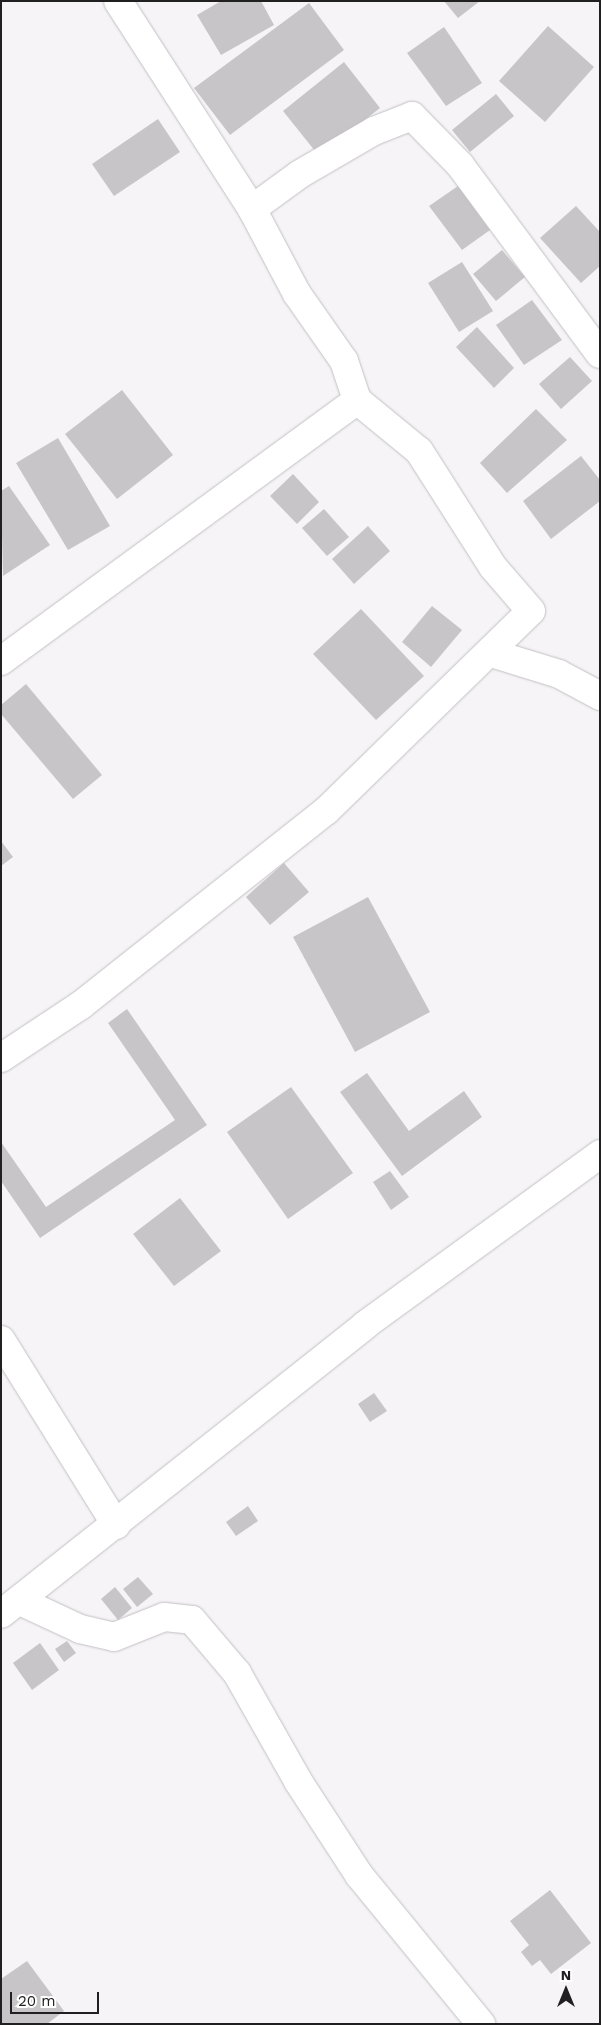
<!DOCTYPE html>
<html>
<head>
<meta charset="utf-8">
<style>
	body { margin:0 }
	#map { position:relative; width:601px; height:2025px; overflow:hidden; background:#f6f4f7; font-family:"Work Sans",sans-serif }
	div>[style] { position:absolute }
	.building>* { inset:0; background:#c7c5c8 }
	.roads { filter:drop-shadow(0 0 1px #c2c0c4) drop-shadow(0 0 1px #c2c0c4) }
	.minor>* { height:28px; margin:-14px; padding:0 14px; transform-origin:14px; border-radius:14px; background:#fff }
	span { translate:-50% -50%; white-space:nowrap; text-align:center; line-height:1.15; -webkit-text-stroke:4.5px #fff; paint-order:stroke }
	.frame { position:absolute; inset:0; border:2px solid #202021; pointer-events:none }
	.north { position:absolute; left:541px; top:1965px; width:50px; height:50px; -webkit-text-stroke:4px #fff; paint-order:stroke; rotate:0deg; font-size:14px; font-weight:700; line-height:20px; text-align:center; color:#202021 }
	.north::after { content:''; display:block; margin:auto; width:18px; height:22px; background:#202021; clip-path:polygon(50% 0,100% 100%,50% 72%,0 100%) }
	.scale { position:absolute; left:10px; top:1992px; width:89px; height:22px; box-sizing:border-box; border:2px solid #202021; border-top:0; padding-left:6px; font-size:15px; line-height:18px; white-space:nowrap; color:#202021; -webkit-text-stroke:4px #fff; paint-order:stroke }
</style>
</head>
<body>
<div id="map">
	<div class="building">
		<div style="clip-path:polygon(221px 1px,261px 1px,274px 25px,221px 55px,197px 15px)"></div>
		<div style="clip-path:polygon(444px 1px,480px 1px,458px 18px)"></div>
		<div style="clip-path:polygon(309px 3px,344px 50px,230px 135px,194px 88px)"></div>
		<div style="clip-path:polygon(548px 26px,594px 67px,545px 122px,499px 81px)"></div>
		<div style="clip-path:polygon(444px 27px,482px 83px,446px 106px,407px 53px)"></div>
		<div style="clip-path:polygon(344px 62px,380px 108px,319px 156px,283px 111px)"></div>
		<div style="clip-path:polygon(496px 94px,514px 116px,470px 152px,452px 130px)"></div>
		<div style="clip-path:polygon(158px 119px,180px 152px,114px 196px,92px 164px)"></div>
		<div style="clip-path:polygon(458px 186px,490px 230px,462px 250px,429px 206px)"></div>
		<div style="clip-path:polygon(576px 206px,600px 232px,600px 266px,581px 283px,540px 238px)"></div>
		<div style="clip-path:polygon(502px 250px,525px 277px,496px 301px,473px 274px)"></div>
		<div style="clip-path:polygon(462px 262px,493px 311px,459px 332px,428px 283px)"></div>
		<div style="clip-path:polygon(532px 300px,562px 340px,524px 365px,496px 325px)"></div>
		<div style="clip-path:polygon(477px 327px,514px 368px,494px 388px,456px 347px)"></div>
		<div style="clip-path:polygon(570px 357px,592px 381px,561px 409px,539px 384px)"></div>
		<div style="clip-path:polygon(122px 390px,173px 455px,117px 499px,65px 434px)"></div>
		<div style="clip-path:polygon(536px 409px,567px 440px,507px 493px,480px 463px)"></div>
		<div style="clip-path:polygon(58px 438px,110px 526px,68px 550px,16px 463px)"></div>
		<div style="clip-path:polygon(581px 456px,600px 480px,600px 501px,551px 539px,523px 501px)"></div>
		<div style="clip-path:polygon(293px 474px,319px 502px,297px 524px,270px 496px)"></div>
		<div style="clip-path:polygon(9px 486px,50px 545px,3px 576px,1px 491px)"></div>
		<div style="clip-path:polygon(324px 509px,349px 537px,327px 556px,302px 528px)"></div>
		<div style="clip-path:polygon(368px 526px,390px 551px,354px 584px,332px 559px)"></div>
		<div style="clip-path:polygon(432px 606px,462px 630px,431px 667px,402px 642px)"></div>
		<div style="clip-path:polygon(361px 609px,424px 676px,376px 720px,313px 654px)"></div>
		<div style="clip-path:polygon(26px 684px,102px 775px,73px 799px,1px 714px,1px 705px)"></div>
		<div style="clip-path:polygon(1px 841px,13px 857px,1px 866px)"></div>
		<div style="clip-path:polygon(284px 863px,309px 892px,270px 925px,246px 897px)"></div>
		<div style="clip-path:polygon(368px 897px,430px 1012px,355px 1052px,293px 937px)"></div>
		<div style="clip-path:polygon(127px 1009px,207px 1125px,40px 1238px,1px 1181px,1px 1142px,46px 1207px,175px 1120px,108px 1023px)"></div>
		<div style="clip-path:polygon(367px 1073px,409px 1131px,464px 1091px,482px 1117px,402px 1176px,340px 1092px)"></div>
		<div style="clip-path:polygon(291px 1087px,353px 1173px,288px 1219px,227px 1132px)"></div>
		<div style="clip-path:polygon(390px 1171px,409px 1197px,391px 1210px,373px 1182px)"></div>
		<div style="clip-path:polygon(180px 1198px,221px 1251px,174px 1286px,133px 1234px)"></div>
		<div style="clip-path:polygon(374px 1393px,387px 1411px,370px 1422px,358px 1404px)"></div>
		<div style="clip-path:polygon(248px 1506px,258px 1521px,236px 1536px,226px 1522px)"></div>
		<div style="clip-path:polygon(138px 1577px,153px 1594px,137px 1607px,123px 1589px)"></div>
		<div style="clip-path:polygon(115px 1587px,132px 1608px,118px 1620px,101px 1599px)"></div>
		<div style="clip-path:polygon(67px 1641px,76px 1653px,64px 1662px,55px 1649px)"></div>
		<div style="clip-path:polygon(40px 1643px,59px 1670px,32px 1690px,13px 1663px)"></div>
		<div style="clip-path:polygon(550px 1890px,591px 1943px,551px 1974px,540px 1960px,532px 1966px,521px 1952px,529px 1945px,510px 1921px)"></div>
		<div style="clip-path:polygon(27px 1961px,64px 2011px,47px 2024px,1px 2024px,1px 1979px)"></div>
	</div>
	<div class="roads">
		<div class="minor">
			<div style="left:252px;top:209px;width:59px;rotate:-36.1deg"></div>
			<div style="left:300px;top:174px;width:86px;rotate:-30.2deg"></div>
			<div style="left:374px;top:131px;width:41px;rotate:-21.5deg"></div>
			<div style="left:412px;top:116px;width:69px;rotate:45.6deg"></div>
			<div style="left:460px;top:165px;width:235px;rotate:53.5deg"></div>
			<div style="left:491px;top:653px;width:71px;rotate:17.2deg"></div>
			<div style="left:559px;top:674px;width:47px;rotate:28.2deg"></div>
			<div style="left:1px;top:661px;width:441px;rotate:-36.2deg"></div>
			<div style="left:357px;top:400px;width:41px;rotate:-108.4deg"></div>
			<div style="left:344px;top:361px;width:82px;rotate:-125deg"></div>
			<div style="left:297px;top:294px;width:96px;rotate:-117.9deg"></div>
			<div style="left:252px;top:209px;width:247px;rotate:-122.8deg"></div>
			<div style="left:1px;top:1058px;width:96px;rotate:-33.5deg"></div>
			<div style="left:81px;top:1005px;width:313px;rotate:-38.4deg"></div>
			<div style="left:326px;top:811px;width:286px;rotate:-44.3deg"></div>
			<div style="left:531px;top:611px;width:58px;rotate:-130.8deg"></div>
			<div style="left:493px;top:567px;width:138px;rotate:-122.5deg"></div>
			<div style="left:419px;top:451px;width:80px;rotate:-140.6deg"></div>
			<div style="left:1px;top:1340px;width:218px;rotate:58.1deg"></div>
			<div style="left:20px;top:1601px;width:66px;rotate:25deg"></div>
			<div style="left:80px;top:1629px;width:35px;rotate:13deg"></div>
			<div style="left:114px;top:1637px;width:54px;rotate:-21.8deg"></div>
			<div style="left:164px;top:1617px;width:28px;rotate:6deg"></div>
			<div style="left:192px;top:1620px;width:70px;rotate:49.7deg"></div>
			<div style="left:237px;top:1673px;width:124px;rotate:60.5deg"></div>
			<div style="left:298px;top:1781px;width:112px;rotate:57deg"></div>
			<div style="left:359px;top:1875px;width:193px;rotate:50.7deg"></div>
			<div style="left:1px;top:1614px;width:465px;rotate:-38.4deg"></div>
			<div style="left:365px;top:1325px;width:291px;rotate:-36deg"></div>
		</div>
	</div>
	<div class="frame"></div>
	<div class="north">N</div>
	<div class="scale">20 m</div>
</div>
</body>
</html>
